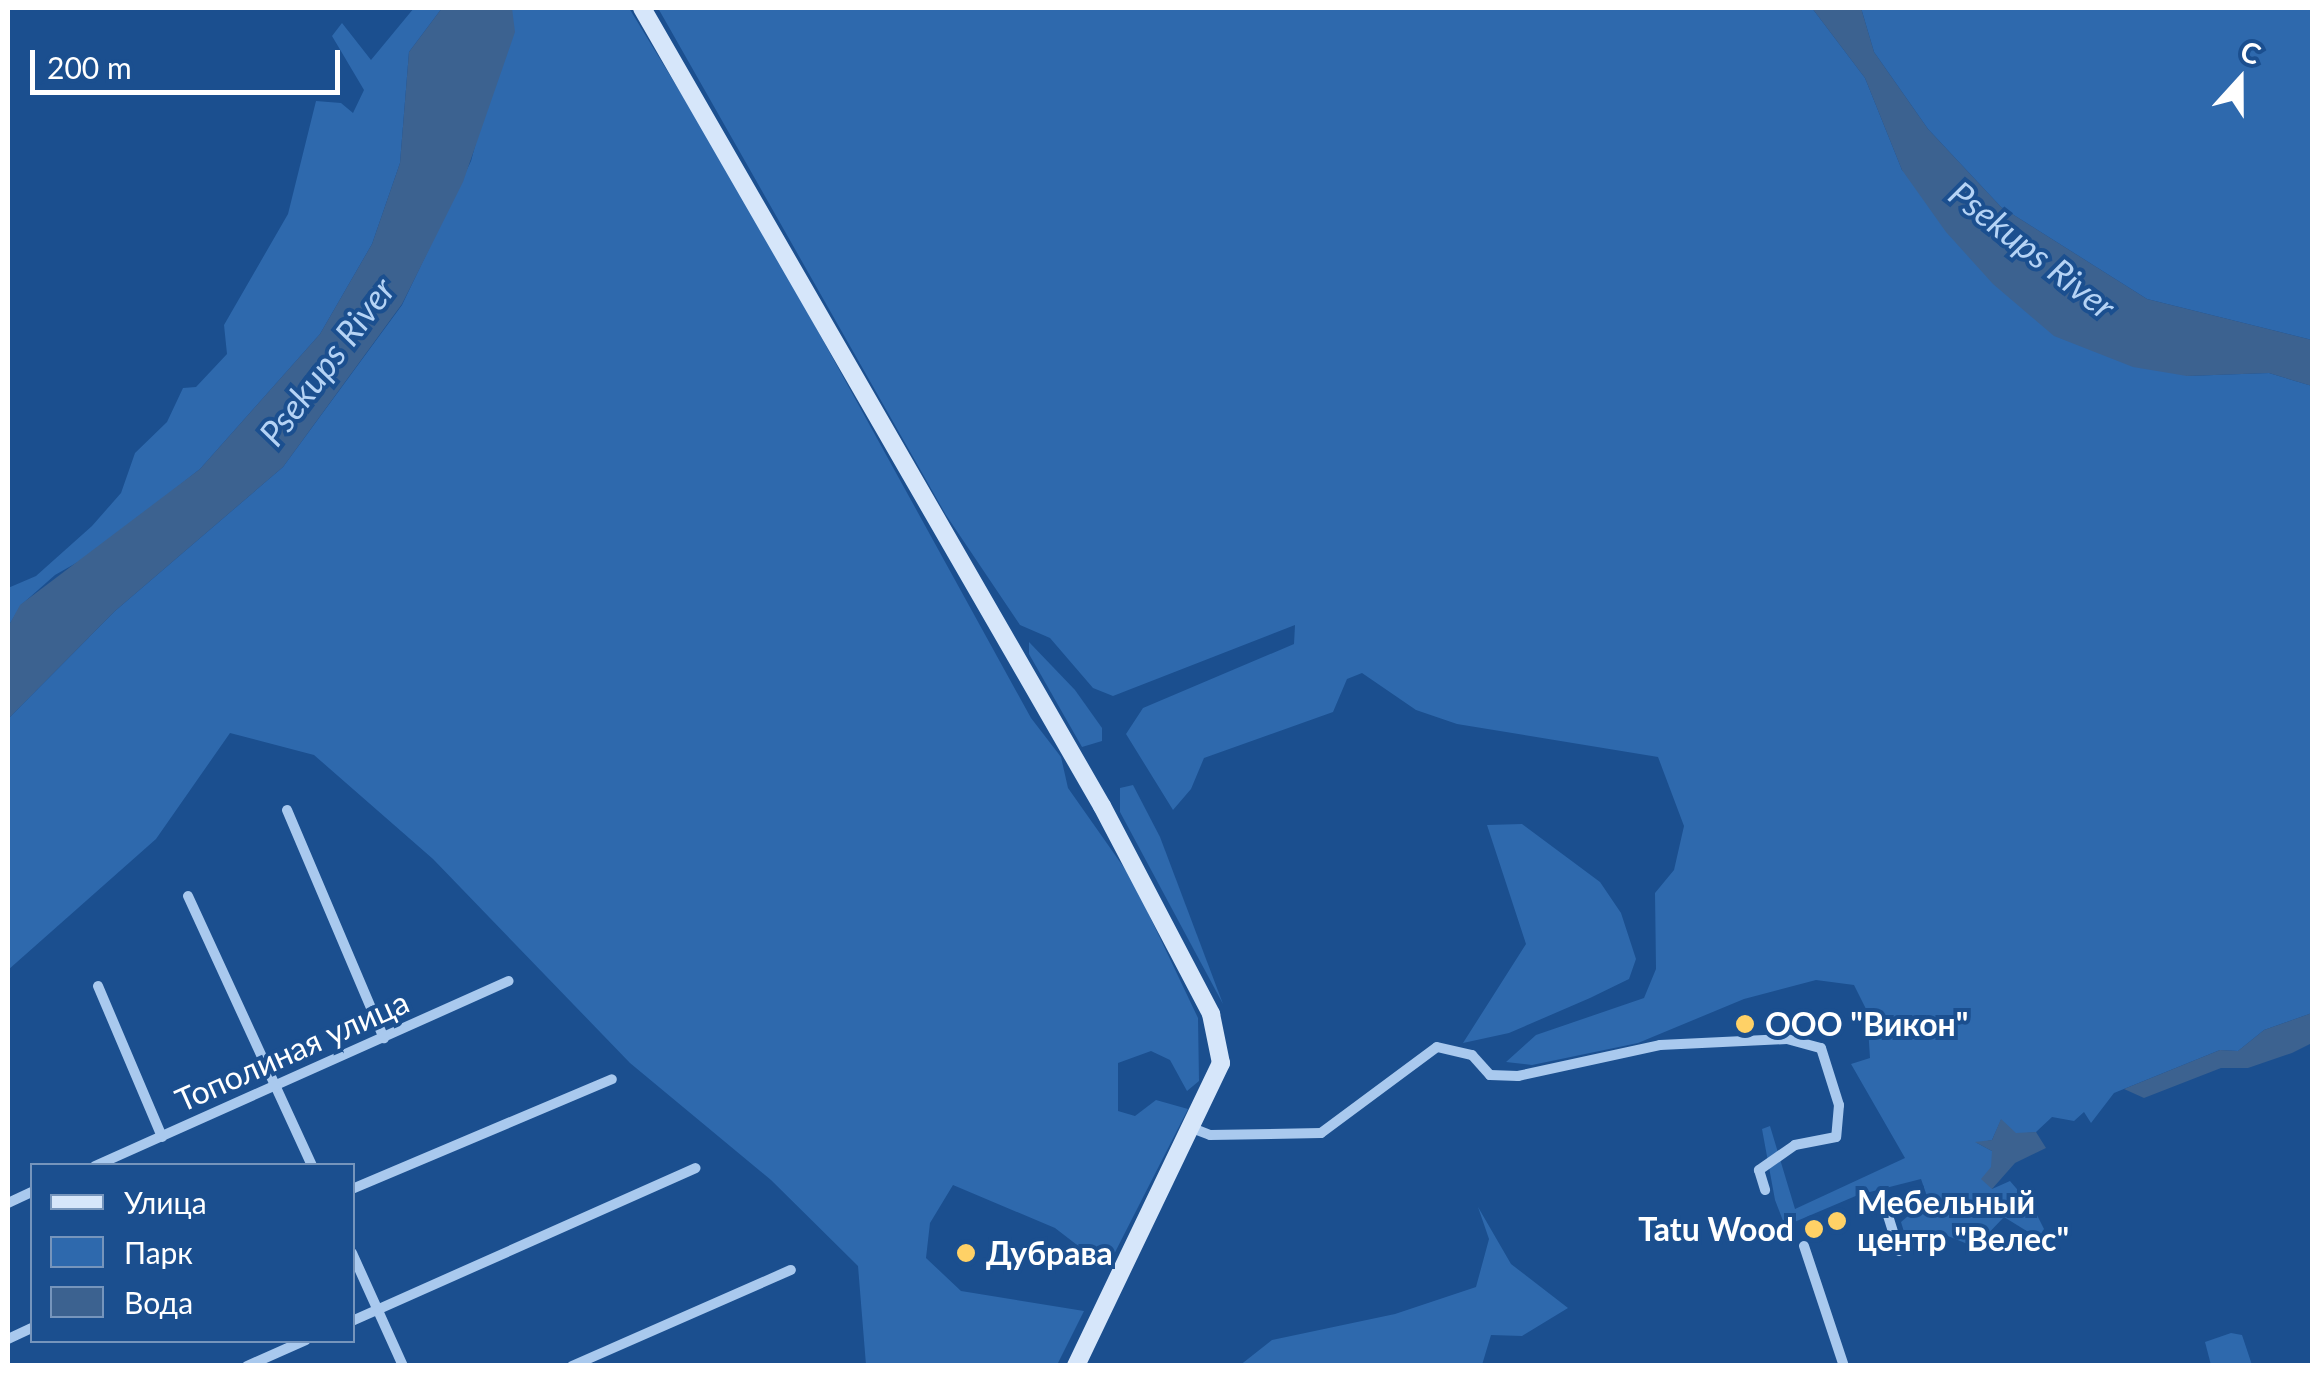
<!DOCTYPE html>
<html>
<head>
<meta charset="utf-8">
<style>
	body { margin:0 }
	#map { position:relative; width:2320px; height:1373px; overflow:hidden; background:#1b4f8f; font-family:Lato,sans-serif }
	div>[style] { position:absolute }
	.green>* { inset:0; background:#2e69ad }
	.water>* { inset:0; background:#3c6290 }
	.minor>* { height:10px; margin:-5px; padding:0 5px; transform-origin:5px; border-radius:5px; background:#a9c9ee }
	.secondary>* { height:18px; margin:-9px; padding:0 9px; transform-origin:9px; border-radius:9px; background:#d6e6fa }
	.dots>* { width:28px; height:28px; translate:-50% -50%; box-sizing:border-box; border:5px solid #1b4f8f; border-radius:50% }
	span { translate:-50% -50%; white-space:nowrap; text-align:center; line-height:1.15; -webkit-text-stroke:8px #1b4f8f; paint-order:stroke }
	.poi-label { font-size:32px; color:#fff; font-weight:700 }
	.left { translate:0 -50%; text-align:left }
	.right { translate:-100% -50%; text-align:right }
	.street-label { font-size:32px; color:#fff }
	.water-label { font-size:35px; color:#b5d3f5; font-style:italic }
	.frame { position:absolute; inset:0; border:10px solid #fff; pointer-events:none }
	.legend { position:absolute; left:30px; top:1163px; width:325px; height:180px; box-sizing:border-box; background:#1b4f8f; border:2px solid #7695bc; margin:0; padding:12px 18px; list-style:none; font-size:30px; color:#fff }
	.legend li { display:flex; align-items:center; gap:20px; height:50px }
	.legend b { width:50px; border:2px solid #7695bc }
	.north { position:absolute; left:2190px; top:30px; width:100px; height:100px; -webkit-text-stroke:8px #1b4f8f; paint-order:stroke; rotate:21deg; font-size:28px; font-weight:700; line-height:40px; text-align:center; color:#fff }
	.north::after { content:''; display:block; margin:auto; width:35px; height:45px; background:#fff; clip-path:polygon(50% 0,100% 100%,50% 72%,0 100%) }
	.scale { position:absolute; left:30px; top:50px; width:310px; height:45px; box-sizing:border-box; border:5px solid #fff; border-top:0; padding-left:12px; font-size:30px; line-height:35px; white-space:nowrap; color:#fff; -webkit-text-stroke:8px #1b4f8f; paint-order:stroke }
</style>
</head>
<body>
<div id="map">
	<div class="green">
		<div style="clip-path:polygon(414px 8px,442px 8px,409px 52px,400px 163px,372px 244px,320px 334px,200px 469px,92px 554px,55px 575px,21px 605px,8px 627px,8px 588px,36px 576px,92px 526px,121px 493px,135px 453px,167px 422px,183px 388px,196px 387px,227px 354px,224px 325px,288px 214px,316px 101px,341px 103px,353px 113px,364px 90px,332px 36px,342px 23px,371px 60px)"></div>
		<div style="clip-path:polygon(512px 8px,629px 8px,743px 195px,1031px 718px,1061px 757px,1068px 788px,1132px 879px,1198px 1018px,1199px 1081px,1187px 1091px,1170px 1060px,1151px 1051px,1118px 1063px,1118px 1111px,1135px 1116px,1156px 1100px,1188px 1109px,1107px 1268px,1055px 1228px,953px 1185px,930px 1223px,926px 1258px,961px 1291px,1084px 1311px,1057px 1365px,866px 1365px,858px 1266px,771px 1180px,630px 1063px,433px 859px,314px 755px,230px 733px,156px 839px,8px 970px,8px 719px,115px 611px,283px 467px,402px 305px,471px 161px)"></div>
		<div style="clip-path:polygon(658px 8px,1812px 8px,1865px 78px,1902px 170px,2187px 376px,2269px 373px,2312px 386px,2312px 1013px,2264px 1030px,2238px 1051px,2220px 1050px,2114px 1093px,2091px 1123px,2084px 1112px,2074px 1121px,2052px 1117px,2036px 1132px,2016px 1134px,2001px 1120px,1992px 1140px,1977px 1143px,1992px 1151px,1992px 1189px,2010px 1181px,2034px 1209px,2044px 1229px,2038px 1238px,2004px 1217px,1982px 1240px,1970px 1245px,1943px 1234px,1923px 1254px,1908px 1245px,1901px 1222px,1928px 1199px,1921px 1179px,1858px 1195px,1785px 1226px,1775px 1200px,1762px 1129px,1770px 1126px,1795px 1209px,1905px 1158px,1851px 1064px,1870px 1058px,1867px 1011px,1854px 985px,1816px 980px,1744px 999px,1638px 1043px,1532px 1065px,1506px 1062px,1536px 1035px,1644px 998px,1656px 969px,1655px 893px,1674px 870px,1684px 826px,1658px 757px,1457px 724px,1416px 710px,1362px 673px,1347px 679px,1333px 712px,1204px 758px,1191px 789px,1173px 810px,1126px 734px,1143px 708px,1294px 644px,1295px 625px,1113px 696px,1093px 688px,1050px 638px,1020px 625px,946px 515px)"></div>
		<div style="clip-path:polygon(1861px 8px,2312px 8px,2312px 340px,2147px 299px,2001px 207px,1928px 129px,1874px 52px)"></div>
		<div style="clip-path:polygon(1029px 642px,1075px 690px,1102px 728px,1102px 741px,1082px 747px,1029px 654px)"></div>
		<div style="clip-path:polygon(1133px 785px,1160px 837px,1223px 1004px,1120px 812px,1120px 788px)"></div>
		<div style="clip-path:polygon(1522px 824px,1600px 882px,1621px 913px,1636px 959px,1629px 979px,1590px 998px,1509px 1033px,1463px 1043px,1526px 944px,1487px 825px)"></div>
		<div style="clip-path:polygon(1478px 1207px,1511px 1264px,1568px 1308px,1522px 1336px,1491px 1335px,1482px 1365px,1239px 1366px,1272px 1340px,1395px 1314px,1476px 1287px,1489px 1239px)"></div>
		<div style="clip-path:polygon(2231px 1333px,2242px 1335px,2252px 1365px,2211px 1365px,2205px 1342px)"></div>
	</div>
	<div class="water">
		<div style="clip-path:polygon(442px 8px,512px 8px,515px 32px,463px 182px,402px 304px,283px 467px,115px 611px,8px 719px,8px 627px,20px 605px,200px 469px,320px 334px,372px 244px,400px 163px,409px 52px)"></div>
		<div style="clip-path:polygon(1812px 8px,1861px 8px,1874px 52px,1928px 129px,2001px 207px,2147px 299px,2312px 340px,2312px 386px,2269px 373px,2187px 376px,2133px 367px,2054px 336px,1993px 284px,1946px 232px,1902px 170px,1865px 78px)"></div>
		<div style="clip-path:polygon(2312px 1013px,2312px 1043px,2292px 1053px,2248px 1068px,2221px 1068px,2144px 1098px,2124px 1089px,2220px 1050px,2238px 1051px,2264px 1030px)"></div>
		<div style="clip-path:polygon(2001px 1119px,2016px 1133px,2036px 1132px,2046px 1148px,2015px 1163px,1992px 1189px,1981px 1179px,1991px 1167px,1992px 1151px,1975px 1142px,1992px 1140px)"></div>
	</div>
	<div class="minor">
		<div style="left:287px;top:810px;width:248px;rotate:67deg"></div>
		<div style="left:188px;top:896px;width:297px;rotate:65.3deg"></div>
		<div style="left:98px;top:986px;width:164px;rotate:67deg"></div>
		<div style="left:1192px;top:1128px;width:19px;rotate:21deg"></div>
		<div style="left:1210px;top:1135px;width:111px;rotate:-1deg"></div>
		<div style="left:1321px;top:1133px;width:144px;rotate:-36.6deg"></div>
		<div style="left:1437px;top:1047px;width:36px;rotate:13deg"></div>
		<div style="left:1472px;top:1055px;width:27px;rotate:48deg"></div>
		<div style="left:1490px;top:1075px;width:28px;rotate:2deg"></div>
		<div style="left:1518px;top:1076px;width:145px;rotate:-12.3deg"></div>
		<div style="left:1660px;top:1045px;width:127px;rotate:-2.7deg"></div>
		<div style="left:1787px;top:1039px;width:35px;rotate:15deg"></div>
		<div style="left:1821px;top:1048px;width:60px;rotate:72.5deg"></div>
		<div style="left:1839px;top:1105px;width:32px;rotate:95deg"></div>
		<div style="left:1836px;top:1137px;width:42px;rotate:169deg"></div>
		<div style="left:1795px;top:1145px;width:44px;rotate:145.2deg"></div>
		<div style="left:1759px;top:1170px;width:21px;rotate:73deg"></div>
		<div style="left:95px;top:1166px;width:453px;rotate:-24.1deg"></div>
		<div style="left:352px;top:1189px;width:282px;rotate:-22.9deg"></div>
		<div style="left:8px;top:1203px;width:26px;rotate:-25deg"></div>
		<div style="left:1885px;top:1206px;width:47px;rotate:72.7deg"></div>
		<div style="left:1804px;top:1246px;width:126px;rotate:71.6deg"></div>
		<div style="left:352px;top:1253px;width:124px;rotate:65.7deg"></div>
		<div style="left:352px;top:1321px;width:376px;rotate:-24deg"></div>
		<div style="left:8px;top:1339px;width:26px;rotate:-25deg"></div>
		<div style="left:247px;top:1366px;width:64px;rotate:-23.8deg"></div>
		<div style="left:572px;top:1366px;width:239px;rotate:-23.7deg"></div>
	</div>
	<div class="secondary">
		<div style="left:642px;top:8px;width:921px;rotate:60.04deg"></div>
		<div style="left:1102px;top:806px;width:235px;rotate:62.3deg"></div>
		<div style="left:1211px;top:1014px;width:50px;rotate:78.5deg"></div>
		<div style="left:1221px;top:1063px;width:336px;rotate:115.6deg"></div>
	</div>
	<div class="dots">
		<div style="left:1745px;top:1024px;background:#ffd166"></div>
		<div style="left:1837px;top:1221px;background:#ffd166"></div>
		<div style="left:1814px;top:1229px;background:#ffd166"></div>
		<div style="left:966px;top:1253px;background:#ffd166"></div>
	</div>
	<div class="poi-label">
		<span class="left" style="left:1765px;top:1024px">ООО "Викон"</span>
		<span class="left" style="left:1857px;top:1221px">Мебельный<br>центр "Велес"</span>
		<span class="right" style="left:1794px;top:1229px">Tatu Wood</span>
		<span class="left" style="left:986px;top:1253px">Дубрава</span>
	</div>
	<div class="street-label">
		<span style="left:292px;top:1051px;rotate:-24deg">Тополиная улица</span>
	</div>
	<div class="water-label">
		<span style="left:2033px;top:249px;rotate:38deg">Psekups River</span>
		<span style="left:326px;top:361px;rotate:-53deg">Psekups River</span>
	</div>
	<div class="frame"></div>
	<ul class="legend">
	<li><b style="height:12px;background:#d6e6fa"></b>Улица</li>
	<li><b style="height:28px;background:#2e69ad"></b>Парк</li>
	<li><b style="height:28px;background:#3c6290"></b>Вода</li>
	</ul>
	<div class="north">С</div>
	<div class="scale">200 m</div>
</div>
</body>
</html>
